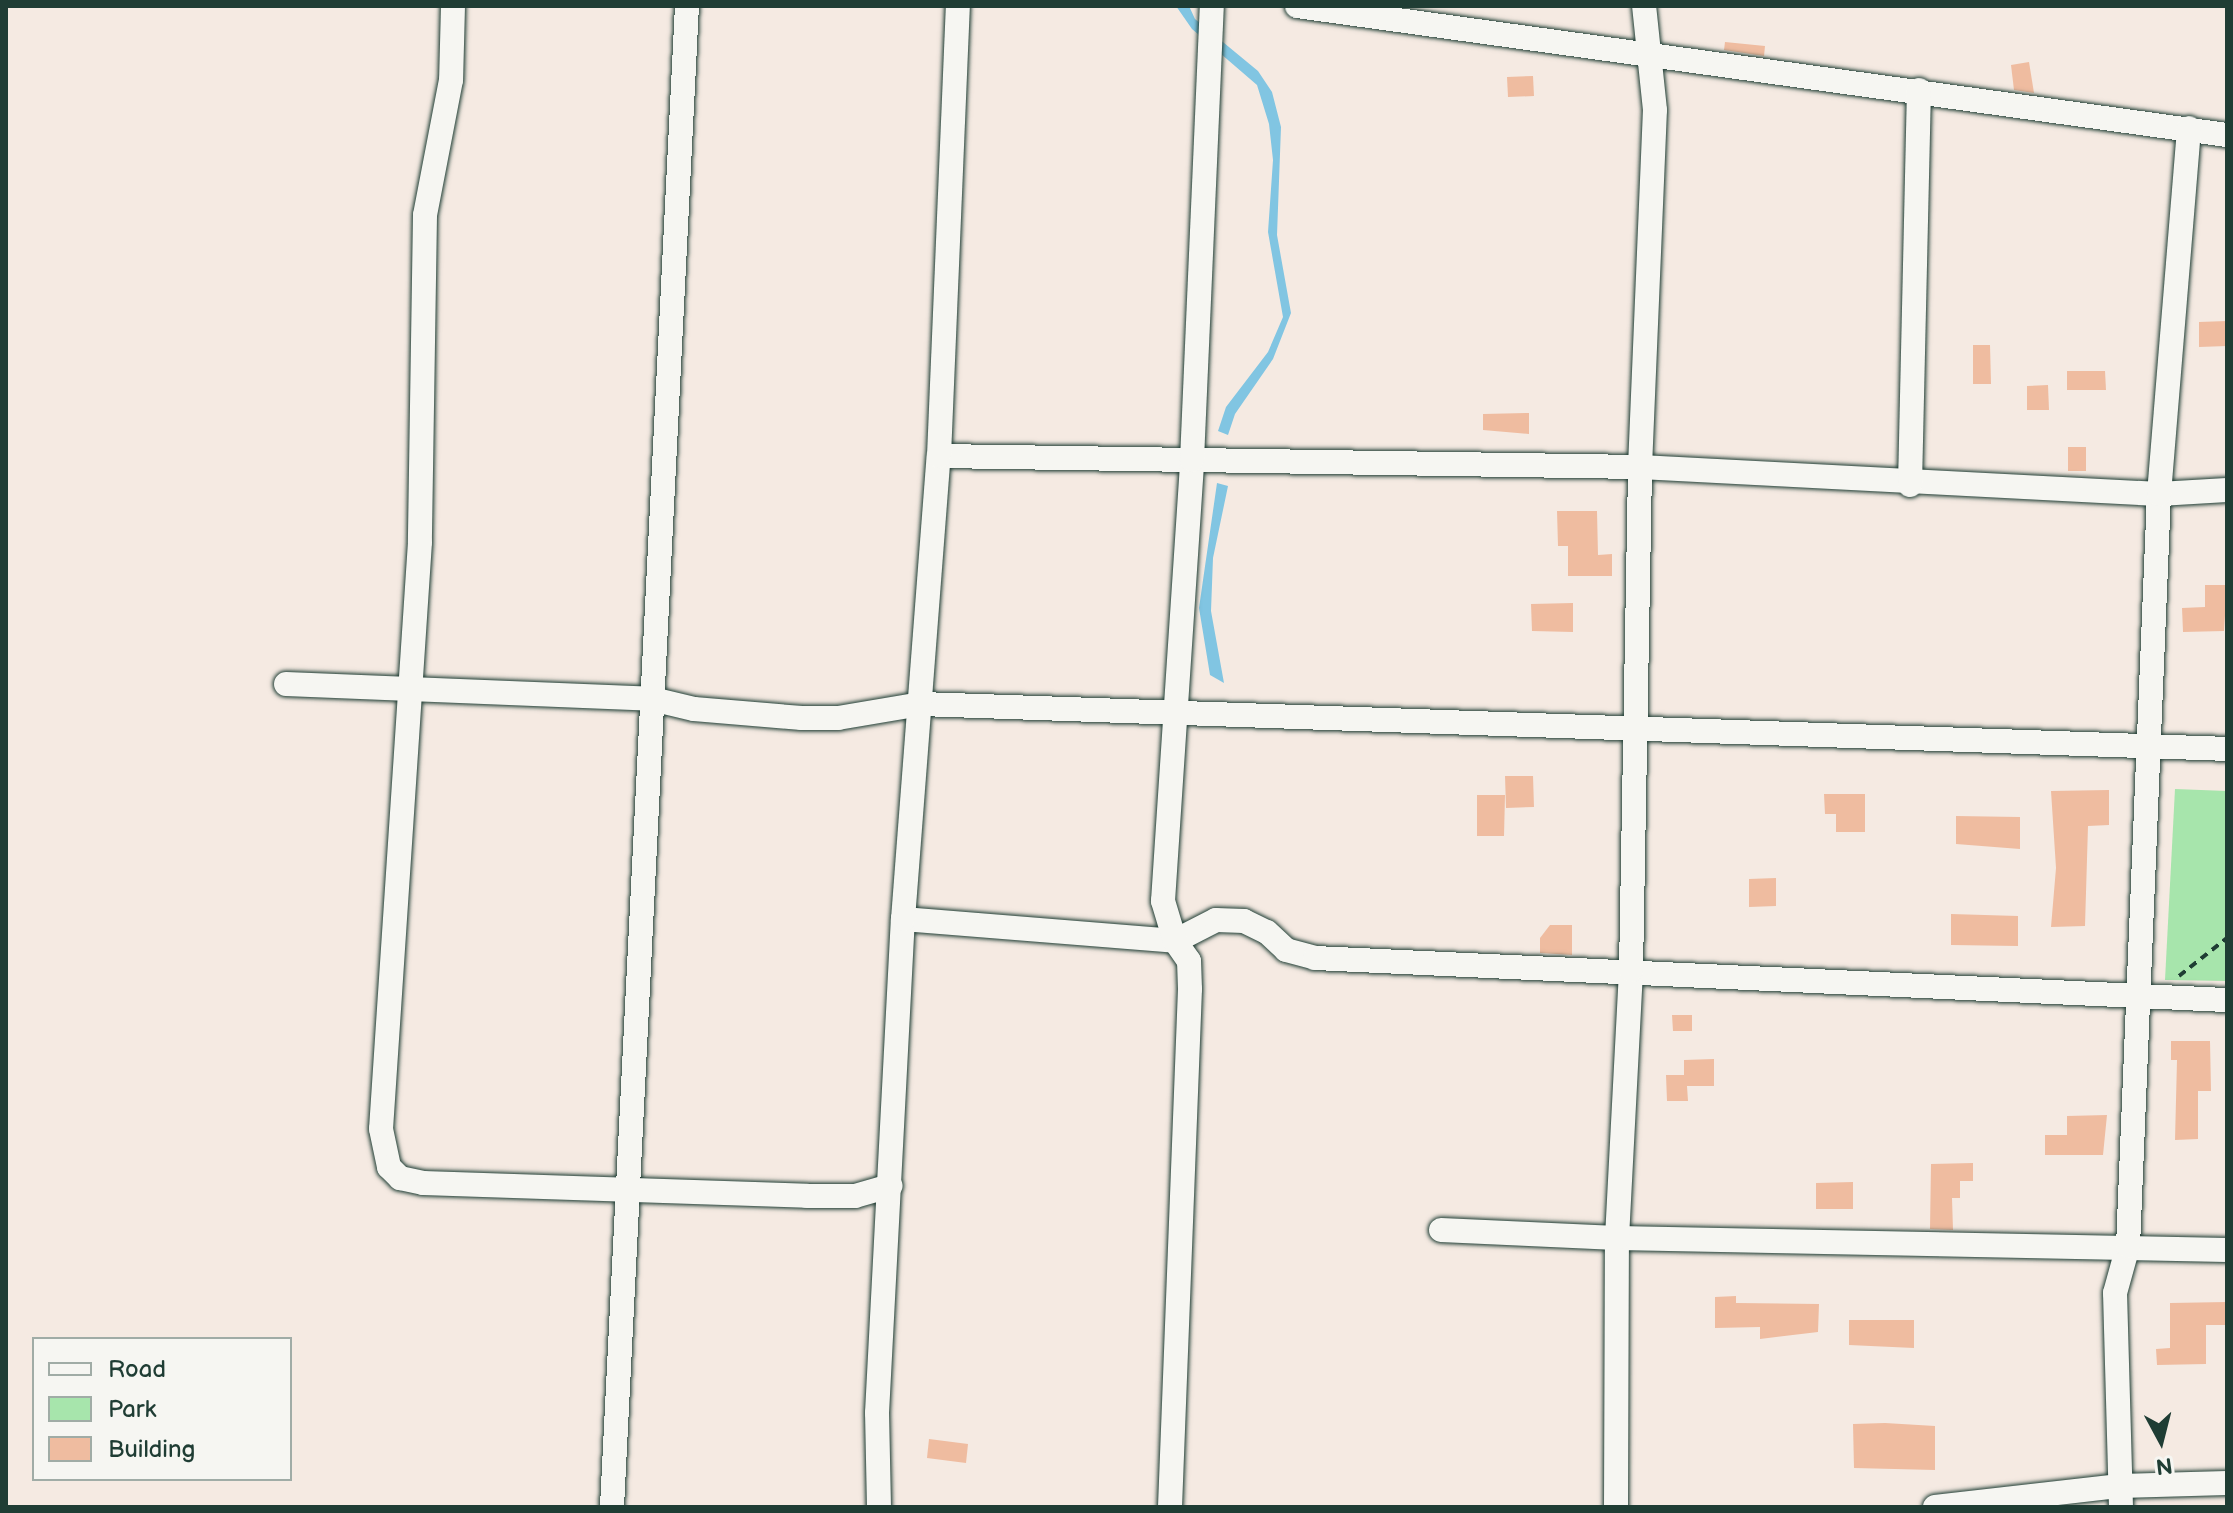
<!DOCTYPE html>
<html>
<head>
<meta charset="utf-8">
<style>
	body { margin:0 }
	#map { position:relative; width:2233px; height:1513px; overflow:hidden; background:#f5eae2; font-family:"Balsamiq Sans",sans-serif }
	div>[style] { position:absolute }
	.green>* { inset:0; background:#a7e5ac }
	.water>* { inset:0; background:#81c5e2 }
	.building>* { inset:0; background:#efbca0 }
	.path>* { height:4px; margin-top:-2px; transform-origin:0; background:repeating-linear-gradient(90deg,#1f3d34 0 8px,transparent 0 14px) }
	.roads { filter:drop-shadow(0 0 2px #1f3d34) drop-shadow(0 0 2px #1f3d34) }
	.minor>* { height:24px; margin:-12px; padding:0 12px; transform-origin:12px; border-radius:12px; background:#f6f6f2 }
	span { translate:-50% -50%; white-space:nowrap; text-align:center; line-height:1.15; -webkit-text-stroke:6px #f6f6f2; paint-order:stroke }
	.frame { position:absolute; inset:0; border:8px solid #1f3d34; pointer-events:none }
	.legend { position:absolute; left:32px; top:1337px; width:260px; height:144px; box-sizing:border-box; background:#f6f6f2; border:2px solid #a0aca6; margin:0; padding:10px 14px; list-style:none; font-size:24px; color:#1f3d34 }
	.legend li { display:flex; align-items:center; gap:16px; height:40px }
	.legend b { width:40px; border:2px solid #a0aca6 }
	.north { position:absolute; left:2121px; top:1401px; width:80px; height:80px; -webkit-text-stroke:6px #f6f6f2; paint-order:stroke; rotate:173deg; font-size:22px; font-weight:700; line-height:32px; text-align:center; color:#1f3d34 }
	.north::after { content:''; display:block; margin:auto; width:28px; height:36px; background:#1f3d34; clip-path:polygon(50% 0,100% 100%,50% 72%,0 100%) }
</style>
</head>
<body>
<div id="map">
	<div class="green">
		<div style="clip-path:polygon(2175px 789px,2227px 791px,2227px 981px,2165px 980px)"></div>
	</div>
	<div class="water">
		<div style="clip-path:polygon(1176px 6px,1189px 6px,1195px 19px,1258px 71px,1272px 92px,1281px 127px,1277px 235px,1291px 313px,1273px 359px,1235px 414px,1228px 435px,1218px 431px,1226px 407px,1268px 352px,1283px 317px,1268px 232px,1273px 160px,1269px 124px,1257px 85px,1192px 29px)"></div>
		<div style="clip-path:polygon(1217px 483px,1228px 486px,1213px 558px,1211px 611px,1224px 683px,1210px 675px,1199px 608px)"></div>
	</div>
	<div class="building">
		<div style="clip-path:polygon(1725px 42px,1765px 46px,1764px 56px,1724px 50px)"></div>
		<div style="clip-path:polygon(2029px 62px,2034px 93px,2014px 90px,2011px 65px)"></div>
		<div style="clip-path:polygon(1533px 76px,1534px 96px,1508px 97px,1507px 77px)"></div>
		<div style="clip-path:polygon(2227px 321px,2227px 346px,2199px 347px,2199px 322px)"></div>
		<div style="clip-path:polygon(1973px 345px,1990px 345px,1991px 384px,1973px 384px)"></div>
		<div style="clip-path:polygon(2067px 371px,2105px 371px,2106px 390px,2067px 390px)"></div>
		<div style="clip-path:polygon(2048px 385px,2049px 410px,2027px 410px,2027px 386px)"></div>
		<div style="clip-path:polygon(1529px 413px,1529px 434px,1483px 430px,1483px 414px)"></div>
		<div style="clip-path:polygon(2068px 447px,2086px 447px,2086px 471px,2068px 471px)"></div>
		<div style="clip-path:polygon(1557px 511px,1597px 511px,1598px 555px,1612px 554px,1612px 576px,1568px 576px,1568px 546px,1558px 546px)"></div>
		<div style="clip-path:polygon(2205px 585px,2227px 585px,2224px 631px,2183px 632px,2182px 608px,2205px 607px)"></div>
		<div style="clip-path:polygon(1573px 603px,1573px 632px,1532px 631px,1531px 604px)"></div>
		<div style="clip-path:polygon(1505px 776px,1533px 776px,1534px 807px,1506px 808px)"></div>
		<div style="clip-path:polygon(2109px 790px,2109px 825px,2088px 826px,2085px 926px,2051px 927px,2056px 868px,2051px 791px)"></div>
		<div style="clip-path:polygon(1824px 794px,1865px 794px,1865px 832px,1836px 832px,1836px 814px,1825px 814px)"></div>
		<div style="clip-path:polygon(1477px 795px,1505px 795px,1504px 836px,1477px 836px)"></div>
		<div style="clip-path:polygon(1956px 816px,2020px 817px,2020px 849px,1956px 844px)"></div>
		<div style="clip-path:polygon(1776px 878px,1776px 906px,1749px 907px,1749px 879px)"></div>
		<div style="clip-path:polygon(1951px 914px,2018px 916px,2018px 946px,1951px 945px)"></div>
		<div style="clip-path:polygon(1550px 925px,1572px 925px,1572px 955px,1540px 953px,1540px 938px)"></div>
		<div style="clip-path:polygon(1672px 1015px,1692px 1015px,1692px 1031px,1673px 1031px)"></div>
		<div style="clip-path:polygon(2171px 1041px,2210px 1041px,2211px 1091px,2198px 1091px,2198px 1139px,2175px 1140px,2177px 1060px,2171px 1060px)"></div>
		<div style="clip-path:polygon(1714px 1059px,1714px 1086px,1687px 1086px,1688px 1101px,1667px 1101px,1666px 1075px,1684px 1075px,1684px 1060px)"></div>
		<div style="clip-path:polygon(2107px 1115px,2103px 1155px,2045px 1155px,2045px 1135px,2067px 1135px,2067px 1116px)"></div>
		<div style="clip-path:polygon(1973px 1163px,1973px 1181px,1960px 1181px,1960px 1198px,1952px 1198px,1953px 1230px,1930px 1229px,1931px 1164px)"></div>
		<div style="clip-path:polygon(1853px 1182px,1853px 1209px,1816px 1209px,1816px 1183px)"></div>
		<div style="clip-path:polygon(1736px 1296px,1736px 1303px,1819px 1304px,1818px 1332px,1760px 1339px,1760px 1327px,1715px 1328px,1715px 1297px)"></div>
		<div style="clip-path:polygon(2227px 1302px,2227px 1325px,2206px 1325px,2206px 1364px,2157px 1365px,2156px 1349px,2170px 1348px,2170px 1303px)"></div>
		<div style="clip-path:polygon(1849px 1320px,1914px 1320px,1914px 1348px,1849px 1345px)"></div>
		<div style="clip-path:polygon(1885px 1423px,1935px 1426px,1935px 1470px,1854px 1468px,1853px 1424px)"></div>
		<div style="clip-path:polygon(929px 1439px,968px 1444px,966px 1463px,927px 1458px)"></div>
	</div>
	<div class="path">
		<div style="left:2179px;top:976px;width:61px;rotate:-38.4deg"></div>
	</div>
	<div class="roads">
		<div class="minor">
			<div style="left:453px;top:6px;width:74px;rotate:91.5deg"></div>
			<div style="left:451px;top:80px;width:137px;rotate:100.9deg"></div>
			<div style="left:425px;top:215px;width:327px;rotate:90.9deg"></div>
			<div style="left:420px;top:542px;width:588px;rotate:93.8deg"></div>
			<div style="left:381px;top:1129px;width:39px;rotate:78deg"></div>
			<div style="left:389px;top:1167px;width:16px;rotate:45deg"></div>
			<div style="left:400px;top:1178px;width:24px;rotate:12deg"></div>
			<div style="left:423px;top:1183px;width:384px;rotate:1.9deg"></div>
			<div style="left:807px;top:1196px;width:48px"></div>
			<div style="left:855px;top:1196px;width:37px;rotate:-16deg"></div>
			<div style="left:1297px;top:6px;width:939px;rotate:7.9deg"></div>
			<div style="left:939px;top:456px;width:701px;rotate:0.9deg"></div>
			<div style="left:1640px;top:467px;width:520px;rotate:2.98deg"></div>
			<div style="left:2159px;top:494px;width:68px;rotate:-3.4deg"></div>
			<div style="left:1910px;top:485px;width:395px;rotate:-88.7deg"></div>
			<div style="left:286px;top:684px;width:366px;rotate:2.3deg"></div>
			<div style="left:652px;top:699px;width:43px;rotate:13.4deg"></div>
			<div style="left:694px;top:709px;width:108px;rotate:4.8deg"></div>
			<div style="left:802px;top:718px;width:36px"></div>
			<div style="left:838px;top:718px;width:84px;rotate:-9.6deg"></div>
			<div style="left:921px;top:704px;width:1307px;rotate:1.97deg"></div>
			<div style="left:903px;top:919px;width:273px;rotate:4.6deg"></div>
			<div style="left:1175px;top:941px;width:46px;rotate:-27.1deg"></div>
			<div style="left:1216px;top:920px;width:28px;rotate:2deg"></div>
			<div style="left:1244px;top:921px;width:25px;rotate:26deg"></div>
			<div style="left:1267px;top:932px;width:26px;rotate:43deg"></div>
			<div style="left:1286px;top:950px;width:30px;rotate:15deg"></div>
			<div style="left:1315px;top:958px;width:913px;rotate:2.64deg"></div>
			<div style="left:1441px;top:1230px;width:176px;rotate:2.6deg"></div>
			<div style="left:1617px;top:1238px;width:610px;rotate:1.13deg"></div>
			<div style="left:612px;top:1507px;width:1503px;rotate:-87.14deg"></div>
			<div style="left:879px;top:1507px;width:94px;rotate:-91.2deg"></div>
			<div style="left:877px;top:1413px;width:495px;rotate:-87deg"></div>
			<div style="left:903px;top:919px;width:464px;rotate:-85.6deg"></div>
			<div style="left:939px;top:456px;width:450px;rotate:-87.6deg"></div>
			<div style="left:1170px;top:1507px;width:518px;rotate:-87.79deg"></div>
			<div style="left:1190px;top:989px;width:28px;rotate:-92deg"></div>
			<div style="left:1189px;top:961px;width:24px;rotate:-125deg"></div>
			<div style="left:1175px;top:941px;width:42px;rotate:-106.7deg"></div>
			<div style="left:1163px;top:901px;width:442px;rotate:-86.2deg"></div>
			<div style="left:1192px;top:460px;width:454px;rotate:-87.5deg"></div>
			<div style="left:1616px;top:1507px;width:269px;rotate:-89.8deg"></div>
			<div style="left:1617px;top:1238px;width:268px;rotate:-87deg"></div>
			<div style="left:1631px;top:970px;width:503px;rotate:-88.97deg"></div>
			<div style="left:1640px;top:467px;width:357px;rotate:-87.6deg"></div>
			<div style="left:1655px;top:110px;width:105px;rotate:-96deg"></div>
			<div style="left:1935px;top:1507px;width:186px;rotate:-6.5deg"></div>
			<div style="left:2120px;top:1486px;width:107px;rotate:-1.6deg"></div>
			<div style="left:2121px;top:1507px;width:214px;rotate:-91.6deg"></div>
			<div style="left:2115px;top:1293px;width:49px;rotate:-74.5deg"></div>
			<div style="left:2128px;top:1246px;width:753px;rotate:-87.64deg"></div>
			<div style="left:2159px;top:494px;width:367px;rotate:-85.3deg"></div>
		</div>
	</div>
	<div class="frame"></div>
	<ul class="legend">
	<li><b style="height:10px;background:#f6f6f2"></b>Road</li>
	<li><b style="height:22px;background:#a7e5ac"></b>Park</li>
	<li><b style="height:22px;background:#efbca0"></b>Building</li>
	</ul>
	<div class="north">N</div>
</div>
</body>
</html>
